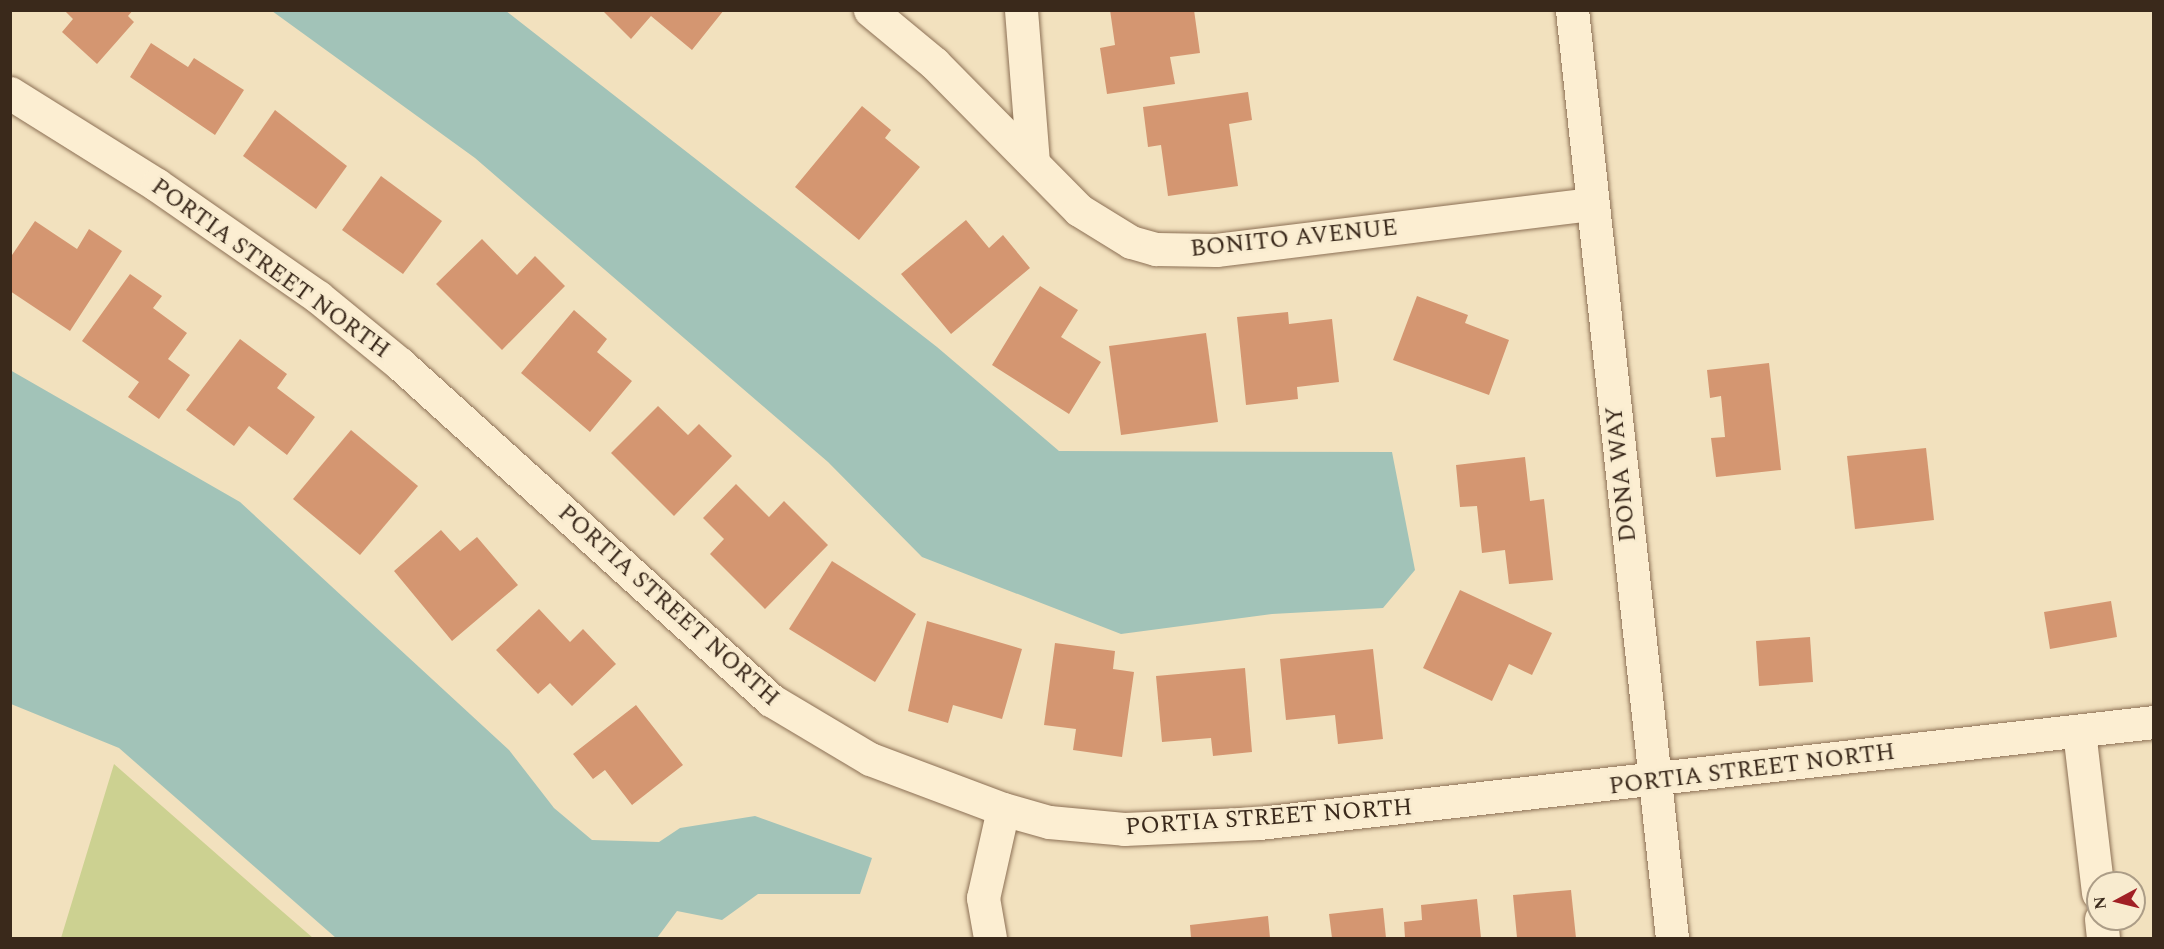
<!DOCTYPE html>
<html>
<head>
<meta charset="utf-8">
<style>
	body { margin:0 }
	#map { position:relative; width:2164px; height:949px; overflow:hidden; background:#f2e1be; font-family:Spectral,serif }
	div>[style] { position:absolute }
	.green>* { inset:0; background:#ccd191 }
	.water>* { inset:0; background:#a2c3b8 }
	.building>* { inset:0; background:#d49671 }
	.roads { filter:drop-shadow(0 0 2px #8c7055) drop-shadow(0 0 2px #8c7055) }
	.minor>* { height:33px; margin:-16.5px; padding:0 16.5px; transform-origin:16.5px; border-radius:16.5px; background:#fceed2 }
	span { translate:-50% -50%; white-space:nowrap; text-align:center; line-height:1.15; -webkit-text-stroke:5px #f8ebcf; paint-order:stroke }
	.street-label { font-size:24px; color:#3a291b }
	.frame { position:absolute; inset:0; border:12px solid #3a291b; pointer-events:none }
	.north { position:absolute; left:2086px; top:871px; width:60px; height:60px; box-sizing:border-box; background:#f8ebcf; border:2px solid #ac9d87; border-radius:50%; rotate:263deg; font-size:16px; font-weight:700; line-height:24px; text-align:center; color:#3a291b }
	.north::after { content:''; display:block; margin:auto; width:21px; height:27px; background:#a12025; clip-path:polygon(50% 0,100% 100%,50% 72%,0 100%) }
</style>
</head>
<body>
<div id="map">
	<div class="green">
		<div style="clip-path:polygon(114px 764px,268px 899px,313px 938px,61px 938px)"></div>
	</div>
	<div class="water">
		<div style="clip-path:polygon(272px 11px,506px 11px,937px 347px,1059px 451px,1392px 452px,1415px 570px,1383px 608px,1272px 614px,1121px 634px,922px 557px,828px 462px,475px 158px)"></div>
		<div style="clip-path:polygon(10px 370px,240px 502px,509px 750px,554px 808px,592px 840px,659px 842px,680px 828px,755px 816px,872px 858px,860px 894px,758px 894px,722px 920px,677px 911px,657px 938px,336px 938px,119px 748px,11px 704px)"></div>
	</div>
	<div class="building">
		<div style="clip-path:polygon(64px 10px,133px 10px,128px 16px,134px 22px,97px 64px,62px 32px,73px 19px)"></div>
		<div style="clip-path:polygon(602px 10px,724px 10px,692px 50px,651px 16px,631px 39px)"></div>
		<div style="clip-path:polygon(1110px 10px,1194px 10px,1200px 53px,1170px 57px,1175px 84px,1107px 94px,1100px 48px,1115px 45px)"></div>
		<div style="clip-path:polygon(151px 43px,188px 67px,194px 58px,244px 90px,215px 135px,130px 77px)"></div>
		<div style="clip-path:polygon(1248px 92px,1252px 120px,1229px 124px,1238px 186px,1168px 196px,1161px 145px,1148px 147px,1143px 107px)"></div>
		<div style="clip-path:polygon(862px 106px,891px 130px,885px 138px,920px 167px,859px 240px,795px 187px)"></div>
		<div style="clip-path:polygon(275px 110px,347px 166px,316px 209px,243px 156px)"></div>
		<div style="clip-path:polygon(381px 176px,442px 221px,403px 274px,342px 230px)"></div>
		<div style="clip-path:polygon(966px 220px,989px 248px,1003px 235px,1030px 268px,951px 334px,901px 274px)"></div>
		<div style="clip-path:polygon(35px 221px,77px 249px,89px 229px,122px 251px,70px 331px,10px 291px,10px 258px)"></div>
		<div style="clip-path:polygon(482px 239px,517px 275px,535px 256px,565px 286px,502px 350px,436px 284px)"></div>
		<div style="clip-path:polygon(130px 274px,162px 296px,153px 308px,187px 333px,168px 359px,190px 375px,159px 419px,128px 397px,139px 382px,82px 341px)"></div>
		<div style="clip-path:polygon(1040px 286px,1078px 310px,1061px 337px,1101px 362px,1069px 414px,992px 365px)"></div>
		<div style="clip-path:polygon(1417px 296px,1468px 315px,1465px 323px,1509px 340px,1489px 395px,1393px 360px)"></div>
		<div style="clip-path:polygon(574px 310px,607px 339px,597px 352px,632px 381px,590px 432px,521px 373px)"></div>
		<div style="clip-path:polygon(1288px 312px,1289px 324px,1332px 319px,1339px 382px,1297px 387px,1298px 399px,1246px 405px,1237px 317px)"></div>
		<div style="clip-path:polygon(1206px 333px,1218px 422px,1121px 435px,1109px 346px)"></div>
		<div style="clip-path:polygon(240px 339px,287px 374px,277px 388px,315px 417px,287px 455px,249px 426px,234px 446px,186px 410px)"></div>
		<div style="clip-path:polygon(1769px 363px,1781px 470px,1716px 477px,1711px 438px,1725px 437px,1721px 396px,1710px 398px,1707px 370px)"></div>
		<div style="clip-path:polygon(658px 406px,688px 435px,699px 424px,732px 456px,674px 516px,611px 453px)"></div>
		<div style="clip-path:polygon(351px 430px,418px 486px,360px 555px,293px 499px)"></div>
		<div style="clip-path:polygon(1926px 448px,1934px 520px,1855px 529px,1847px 456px)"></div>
		<div style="clip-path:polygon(1525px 457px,1530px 501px,1544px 499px,1553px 580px,1509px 584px,1505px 550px,1482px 553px,1477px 506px,1460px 507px,1456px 465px)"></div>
		<div style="clip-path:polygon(736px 484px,769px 517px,784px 501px,828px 545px,765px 609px,710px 554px,724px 539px,703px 518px)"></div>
		<div style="clip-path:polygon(441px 530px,460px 551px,477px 537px,518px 585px,452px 641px,394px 571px)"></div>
		<div style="clip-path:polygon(832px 561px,916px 614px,875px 682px,789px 629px)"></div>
		<div style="clip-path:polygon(1460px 590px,1552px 633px,1532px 675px,1509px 664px,1492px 701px,1423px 668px)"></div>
		<div style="clip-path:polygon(2111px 601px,2117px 637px,2050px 649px,2044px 612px)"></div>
		<div style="clip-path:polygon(539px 609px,570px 642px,583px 629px,616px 664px,572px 706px,550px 683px,538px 694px,496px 650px)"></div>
		<div style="clip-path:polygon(927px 621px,1022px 649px,1002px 719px,953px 705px,948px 723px,908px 711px)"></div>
		<div style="clip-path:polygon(1810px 637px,1813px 682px,1759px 686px,1756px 641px)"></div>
		<div style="clip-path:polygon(1055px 643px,1115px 651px,1113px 669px,1134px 672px,1122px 757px,1073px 750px,1076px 729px,1044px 725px)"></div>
		<div style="clip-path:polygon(1373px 649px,1383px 739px,1338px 744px,1335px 715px,1286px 720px,1280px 659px)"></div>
		<div style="clip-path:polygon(1245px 668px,1252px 752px,1213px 756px,1211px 738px,1162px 742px,1156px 676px)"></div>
		<div style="clip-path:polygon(636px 705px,683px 765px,632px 805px,605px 770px,593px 779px,573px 754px)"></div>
		<div style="clip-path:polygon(1571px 890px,1576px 938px,1517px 938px,1513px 895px)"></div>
		<div style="clip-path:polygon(1477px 899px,1481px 938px,1405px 938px,1404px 922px,1422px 920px,1421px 905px)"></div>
		<div style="clip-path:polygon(1383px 908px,1386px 938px,1332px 938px,1329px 914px)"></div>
		<div style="clip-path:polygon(1268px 916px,1270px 938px,1191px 938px,1190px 925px)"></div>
	</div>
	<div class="roads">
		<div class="minor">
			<div style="left:870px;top:10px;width:83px;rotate:39.6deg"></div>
			<div style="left:934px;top:63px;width:206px;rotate:45.4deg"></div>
			<div style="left:1079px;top:210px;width:61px;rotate:31.6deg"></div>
			<div style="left:1131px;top:242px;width:26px;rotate:16deg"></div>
			<div style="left:1156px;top:249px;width:60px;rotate:1deg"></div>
			<div style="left:1216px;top:250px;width:379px;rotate:-7deg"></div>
			<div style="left:1021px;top:10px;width:152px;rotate:85.5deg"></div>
			<div style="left:1572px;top:10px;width:933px;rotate:83.85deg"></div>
			<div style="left:10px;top:93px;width:173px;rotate:32deg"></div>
			<div style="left:157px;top:185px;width:196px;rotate:34.8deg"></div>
			<div style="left:318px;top:297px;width:106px;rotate:39.3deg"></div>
			<div style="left:400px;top:364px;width:501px;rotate:42.17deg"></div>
			<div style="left:771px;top:700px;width:115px;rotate:30.8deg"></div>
			<div style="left:870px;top:759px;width:142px;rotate:20.6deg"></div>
			<div style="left:1003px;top:809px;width:48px;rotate:15.8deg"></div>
			<div style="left:1049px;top:822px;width:75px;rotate:5.3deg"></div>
			<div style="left:1124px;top:829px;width:135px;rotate:-2.5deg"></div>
			<div style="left:1259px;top:823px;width:901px;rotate:-6.44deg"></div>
			<div style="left:2079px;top:731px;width:163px;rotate:83.3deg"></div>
			<div style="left:2101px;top:919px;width:19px;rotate:84deg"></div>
			<div style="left:990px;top:938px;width:41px;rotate:-99.9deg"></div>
			<div style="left:983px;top:898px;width:91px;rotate:-77.3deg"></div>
		</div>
	</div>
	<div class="street-label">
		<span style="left:1294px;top:239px;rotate:-6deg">BONITO AVENUE</span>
		<span style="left:270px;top:269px;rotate:36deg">PORTIA STREET NORTH</span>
		<span style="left:1622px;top:474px;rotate:-96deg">DONA WAY</span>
		<span style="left:668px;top:606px;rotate:42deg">PORTIA STREET NORTH</span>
		<span style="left:1752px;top:770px;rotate:-7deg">PORTIA STREET NORTH</span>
		<span style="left:1269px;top:818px;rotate:-4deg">PORTIA STREET NORTH</span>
	</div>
	<div class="frame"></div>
	<div class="north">N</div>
</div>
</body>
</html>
